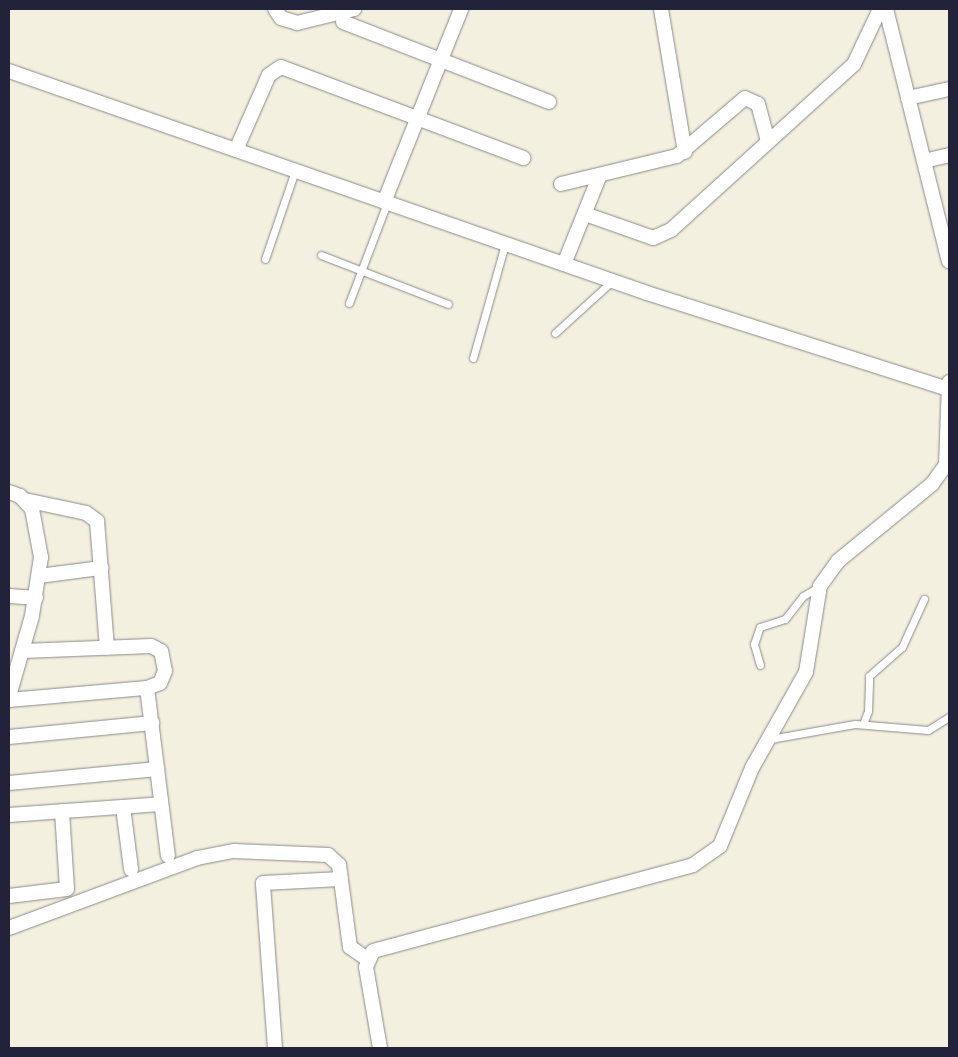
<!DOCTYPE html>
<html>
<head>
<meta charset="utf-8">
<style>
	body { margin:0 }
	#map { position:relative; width:958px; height:1057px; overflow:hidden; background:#f4f0df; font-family:Dekko,sans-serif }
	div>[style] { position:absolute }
	.roads { filter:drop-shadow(0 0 1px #8b898d) drop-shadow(0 0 1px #8b898d) }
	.service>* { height:7px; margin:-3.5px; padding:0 3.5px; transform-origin:3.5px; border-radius:3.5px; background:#fff }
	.minor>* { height:14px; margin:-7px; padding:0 7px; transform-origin:7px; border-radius:7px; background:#fff }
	span { translate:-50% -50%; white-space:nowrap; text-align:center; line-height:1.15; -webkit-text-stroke:4px #fff; paint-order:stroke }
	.frame { position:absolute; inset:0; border:10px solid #22223b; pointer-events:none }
</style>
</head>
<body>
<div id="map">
	<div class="roads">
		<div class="service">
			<div style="left:321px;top:255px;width:136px;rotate:21.1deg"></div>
			<div style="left:265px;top:259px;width:93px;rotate:-71.2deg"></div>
			<div style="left:349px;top:303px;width:107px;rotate:-69.2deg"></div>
			<div style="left:555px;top:333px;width:77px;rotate:-42.4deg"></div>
			<div style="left:473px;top:358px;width:118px;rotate:-74.3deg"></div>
			<div style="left:760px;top:665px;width:22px;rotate:-106deg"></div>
			<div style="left:754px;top:644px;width:18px;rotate:-71deg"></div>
			<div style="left:760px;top:627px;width:26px;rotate:-18deg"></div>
			<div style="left:785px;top:619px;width:29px;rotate:-52deg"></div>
			<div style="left:803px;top:596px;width:20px;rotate:-30deg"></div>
			<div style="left:863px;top:724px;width:14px;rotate:-69deg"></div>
			<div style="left:868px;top:711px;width:35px;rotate:-88deg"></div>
			<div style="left:869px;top:676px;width:44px;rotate:-41.3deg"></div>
			<div style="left:902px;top:647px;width:53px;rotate:-65.4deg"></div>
			<div style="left:770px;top:739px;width:86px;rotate:-10deg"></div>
			<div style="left:855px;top:724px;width:73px;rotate:4.7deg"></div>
			<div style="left:928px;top:730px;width:25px;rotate:-32deg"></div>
		</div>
		<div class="minor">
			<div style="left:275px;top:9px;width:11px;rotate:56deg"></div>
			<div style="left:281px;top:18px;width:17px;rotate:17deg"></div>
			<div style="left:297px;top:23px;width:59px;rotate:-13.8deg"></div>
			<div style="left:661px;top:9px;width:145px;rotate:80.5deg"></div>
			<div style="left:886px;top:9px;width:260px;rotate:76deg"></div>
			<div style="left:343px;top:22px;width:221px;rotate:21.2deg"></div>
			<div style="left:9px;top:71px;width:676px;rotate:19.19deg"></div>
			<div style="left:647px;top:293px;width:316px;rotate:17.7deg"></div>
			<div style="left:908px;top:98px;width:42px;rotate:-12.4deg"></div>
			<div style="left:236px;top:150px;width:82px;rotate:-66.3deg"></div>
			<div style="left:269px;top:75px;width:14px;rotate:-34deg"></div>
			<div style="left:281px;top:67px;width:259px;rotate:20.6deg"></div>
			<div style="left:924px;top:161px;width:26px;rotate:-13deg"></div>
			<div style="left:561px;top:184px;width:119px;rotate:-13.6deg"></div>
			<div style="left:677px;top:156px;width:89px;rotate:-40.5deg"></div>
			<div style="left:745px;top:98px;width:14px;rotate:25deg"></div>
			<div style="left:758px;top:104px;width:38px;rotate:75deg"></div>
			<div style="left:384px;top:202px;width:208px;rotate:-68.2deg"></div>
			<div style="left:585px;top:214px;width:72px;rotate:19.4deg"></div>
			<div style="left:653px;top:238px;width:20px;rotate:-24deg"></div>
			<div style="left:671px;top:230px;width:247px;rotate:-42.2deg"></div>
			<div style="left:854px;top:64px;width:61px;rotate:-64.7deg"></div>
			<div style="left:564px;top:264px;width:96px;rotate:-68deg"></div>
			<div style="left:9px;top:492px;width:12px;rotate:20deg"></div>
			<div style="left:20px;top:496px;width:18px;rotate:47deg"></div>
			<div style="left:32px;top:509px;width:49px;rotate:79.4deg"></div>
			<div style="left:41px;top:557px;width:60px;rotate:98.7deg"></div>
			<div style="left:32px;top:616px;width:83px;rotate:106deg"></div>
			<div style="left:25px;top:500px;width:62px;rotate:12deg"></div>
			<div style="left:86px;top:513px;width:14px;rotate:36deg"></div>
			<div style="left:97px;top:521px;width:127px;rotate:85.5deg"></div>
			<div style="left:39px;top:576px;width:63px;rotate:-7.4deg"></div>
			<div style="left:9px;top:596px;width:27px;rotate:4deg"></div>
			<div style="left:147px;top:688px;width:169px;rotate:82.9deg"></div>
			<div style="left:9px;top:700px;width:139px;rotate:-5deg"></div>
			<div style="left:147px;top:688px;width:14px;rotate:-21deg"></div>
			<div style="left:160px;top:683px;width:13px;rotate:-67deg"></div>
			<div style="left:165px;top:671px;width:20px;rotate:-101deg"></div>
			<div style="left:161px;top:651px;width:11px;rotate:-153deg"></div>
			<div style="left:151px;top:646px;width:129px;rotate:177.8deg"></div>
			<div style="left:9px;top:737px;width:144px;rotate:-5.6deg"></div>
			<div style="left:9px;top:783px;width:149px;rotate:-5.4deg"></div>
			<div style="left:123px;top:807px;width:63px;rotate:82.6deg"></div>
			<div style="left:9px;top:815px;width:152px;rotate:-4.1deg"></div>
			<div style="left:9px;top:896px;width:58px;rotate:-6.9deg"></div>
			<div style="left:67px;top:889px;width:78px;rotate:-93.7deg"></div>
			<div style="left:9px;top:928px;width:201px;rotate:-20.4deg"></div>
			<div style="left:197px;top:858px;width:38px;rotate:-11deg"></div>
			<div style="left:234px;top:851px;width:94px;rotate:2.4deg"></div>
			<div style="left:328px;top:855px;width:15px;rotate:42deg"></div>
			<div style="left:339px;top:865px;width:83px;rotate:82.4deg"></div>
			<div style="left:350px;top:947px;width:21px;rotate:35deg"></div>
			<div style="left:275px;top:1048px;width:165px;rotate:-94.2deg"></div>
			<div style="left:263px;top:883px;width:78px;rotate:-2.9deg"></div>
			<div style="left:380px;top:1048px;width:82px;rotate:-99.8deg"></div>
			<div style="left:366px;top:967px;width:17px;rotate:-66deg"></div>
			<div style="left:373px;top:951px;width:331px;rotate:-15deg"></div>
			<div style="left:693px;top:865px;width:33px;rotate:-35deg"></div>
			<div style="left:720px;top:846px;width:84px;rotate:-67.7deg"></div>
			<div style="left:752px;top:768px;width:110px;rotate:-60.6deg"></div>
			<div style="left:806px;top:672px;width:87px;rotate:-80.8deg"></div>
			<div style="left:820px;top:586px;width:31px;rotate:-54deg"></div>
			<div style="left:838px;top:561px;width:122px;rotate:-39.3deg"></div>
			<div style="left:932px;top:484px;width:24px;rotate:-54deg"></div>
			<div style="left:946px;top:465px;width:83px;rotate:-87.9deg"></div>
		</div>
	</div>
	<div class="frame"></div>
</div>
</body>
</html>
